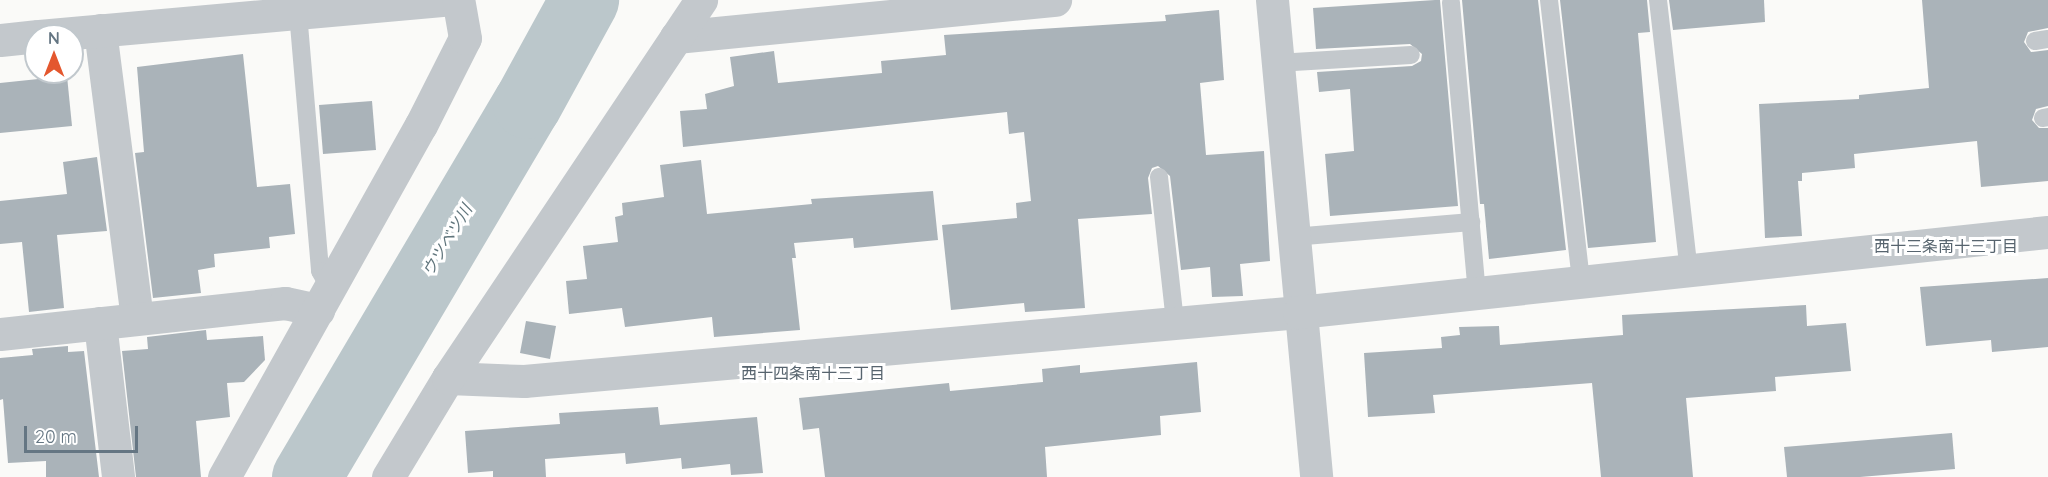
<!DOCTYPE html>
<html>
<head>
<meta charset="utf-8">
<style>
	body { margin:0 }
	#map { position:relative; width:2048px; height:477px; overflow:hidden; background:#fafaf8; font-family:Quicksand,"Noto Sans JP",sans-serif }
	div>[style] { position:absolute }
	.river>* { height:69px; margin:-34.5px; padding:0 34.5px; transform-origin:34.5px; border-radius:34.5px; background:#bbc7cb }
	.building>* { inset:0; background:#aab3b9 }
	.lane>* { height:18px; margin:-9px; padding:0 9px; transform-origin:9px; border-radius:9px; background:#c3c8cc }
	.street>* { height:33px; margin:-16.5px; padding:0 16.5px; transform-origin:16.5px; border-radius:16.5px; background:#c3c8cc }
	span { translate:-50% -50%; white-space:nowrap; text-align:center; line-height:1.15; -webkit-text-stroke:6px #fff; paint-order:stroke }
	.water-label { font-size:16px; color:#60757c; font-style:italic }
	.neighbourhood-label { font-size:16px; color:#57646e }
	.north { position:absolute; left:24px; top:24px; width:60px; height:60px; box-sizing:border-box; background:#fff; border:2px solid #c1c8cd; border-radius:50%; rotate:0deg; font-size:16px; font-weight:700; line-height:24px; text-align:center; color:#657683 }
	.north::after { content:''; display:block; margin:auto; width:21px; height:27px; background:#e4572e; clip-path:polygon(50% 0,100% 100%,50% 72%,0 100%) }
	.scale { position:absolute; left:24px; top:426px; width:114px; height:27px; box-sizing:border-box; border:3px solid #657683; border-top:0; padding-left:8px; font-size:18px; line-height:21px; white-space:nowrap; color:#657683; -webkit-text-stroke:4px #fff; paint-order:stroke }
</style>
</head>
<body>
<div id="map">
	<div class="river">
		<div style="left:306px;top:477px;width:434px;rotate:-59.4deg"></div>
		<div style="left:527px;top:104px;width:119px;rotate:-61.3deg"></div>
	</div>
	<div class="building">
		<div style="clip-path:polygon(1435px 0,1440px 0,1458px 206px,1330px 216px,1325px 154px,1354px 151px,1350px 89px,1319px 92px,1317px 72px,1412px 66px,1421px 61px,1422px 54px,1410px 44px,1316px 49px,1313px 8px)"></div>
		<div style="clip-path:polygon(1462px 0,1538px 0,1566px 250px,1489px 259px,1484px 204px,1480px 204px)"></div>
		<div style="clip-path:polygon(1560px 0,1647px 0,1650px 32px,1638px 33px,1656px 242px,1588px 248px)"></div>
		<div style="clip-path:polygon(1669px 0,1764px 0,1765px 22px,1673px 30px)"></div>
		<div style="clip-path:polygon(1922px 0,2048px 0,2048px 28px,2028px 32px,2024px 42px,2031px 52px,2048px 50px,2048px 106px,2036px 109px,2032px 120px,2039px 128px,2048px 128px,2048px 181px,1981px 187px,1977px 141px,1854px 154px,1855px 168px,1802px 173px,1802px 181px,1798px 181px,1802px 236px,1765px 238px,1759px 104px,1859px 99px,1859px 95px,1929px 88px)"></div>
		<div style="clip-path:polygon(1219px 10px,1224px 80px,1200px 83px,1206px 155px,1264px 151px,1270px 261px,1240px 264px,1243px 296px,1212px 297px,1210px 267px,1181px 270px,1170px 176px,1158px 166px,1152px 168px,1148px 178px,1152px 214px,1078px 219px,1085px 308px,1025px 312px,1024px 303px,951px 310px,942px 225px,1017px 218px,1016px 203px,1031px 201px,1024px 132px,1009px 134px,1007px 112px,683px 147px,680px 111px,707px 109px,705px 94px,734px 86px,730px 57px,774px 51px,778px 83px,882px 73px,881px 61px,946px 55px,944px 35px,1166px 21px,1165px 15px)"></div>
		<div style="clip-path:polygon(243px 54px,257px 187px,290px 184px,295px 234px,269px 237px,270px 248px,214px 254px,215px 267px,198px 270px,201px 293px,153px 298px,135px 153px,144px 152px,137px 67px)"></div>
		<div style="clip-path:polygon(67px 76px,72px 126px,0 133px,0 83px)"></div>
		<div style="clip-path:polygon(372px 101px,376px 150px,323px 154px,319px 105px)"></div>
		<div style="clip-path:polygon(97px 157px,107px 231px,57px 235px,64px 308px,29px 312px,22px 242px,0 244px,0 201px,67px 194px,63px 162px)"></div>
		<div style="clip-path:polygon(701px 160px,707px 214px,812px 204px,811px 199px,933px 191px,938px 240px,854px 248px,853px 238px,794px 243px,796px 258px,792px 258px,800px 330px,714px 337px,712px 317px,625px 327px,622px 308px,569px 314px,566px 281px,587px 279px,583px 246px,618px 242px,615px 217px,623px 215px,622px 203px,664px 197px,660px 165px)"></div>
		<div style="clip-path:polygon(2048px 278px,2048px 347px,1992px 352px,1991px 340px,1926px 346px,1920px 287px)"></div>
		<div style="clip-path:polygon(1806px 305px,1807px 326px,1846px 323px,1851px 371px,1775px 377px,1776px 391px,1686px 398px,1693px 477px,1601px 477px,1592px 383px,1433px 395px,1435px 413px,1368px 417px,1364px 353px,1442px 348px,1441px 337px,1460px 335px,1459px 327px,1499px 326px,1500px 345px,1623px 335px,1622px 315px)"></div>
		<div style="clip-path:polygon(526px 321px,556px 326px,550px 359px,520px 353px)"></div>
		<div style="clip-path:polygon(206px 330px,207px 340px,263px 336px,265px 360px,244px 382px,227px 383px,230px 417px,196px 421px,201px 477px,136px 477px,122px 351px,148px 349px,147px 337px)"></div>
		<div style="clip-path:polygon(68px 346px,68px 352px,84px 351px,99px 477px,46px 477px,46px 461px,8px 463px,3px 399px,0 400px,0 358px,33px 355px,32px 349px)"></div>
		<div style="clip-path:polygon(1197px 362px,1201px 412px,1160px 416px,1161px 435px,1045px 447px,1047px 477px,825px 477px,819px 428px,803px 430px,799px 398px,949px 383px,950px 391px,1043px 382px,1042px 369px,1080px 365px,1080px 373px)"></div>
		<div style="clip-path:polygon(658px 407px,660px 425px,757px 417px,763px 473px,731px 475px,730px 464px,682px 469px,681px 458px,626px 464px,625px 453px,545px 459px,546px 477px,493px 477px,493px 471px,468px 473px,465px 431px,560px 424px,559px 413px)"></div>
		<div style="clip-path:polygon(1952px 433px,1955px 469px,1860px 477px,1787px 477px,1784px 447px)"></div>
	</div>
	<div class="lane">
		<div style="left:1549px;top:0;width:284px;rotate:83.5deg"></div>
		<div style="left:1658px;top:0;width:272px;rotate:83.5deg"></div>
		<div style="left:1451px;top:3px;width:291px;rotate:84.9deg"></div>
		<div style="left:298px;top:13px;width:259px;rotate:85.1deg"></div>
		<div style="left:320px;top:271px;width:20px;rotate:60deg"></div>
		<div style="left:2035px;top:41px;width:13px;rotate:-9deg"></div>
		<div style="left:1277px;top:63px;width:134px;rotate:-3.4deg"></div>
		<div style="left:2043px;top:118px;width:5px;rotate:-11deg"></div>
		<div style="left:1159px;top:177px;width:147px;rotate:83.7deg"></div>
		<div style="left:1293px;top:237px;width:179px;rotate:-4.8deg"></div>
	</div>
	<div class="street">
		<div style="left:1272px;top:0;width:479px;rotate:84.7deg"></div>
		<div style="left:100px;top:30px;width:291px;rotate:82.7deg"></div>
		<div style="left:39px;top:36px;width:407px;rotate:-5.1deg"></div>
		<div style="left:676px;top:37px;width:381px;rotate:-5.6deg"></div>
		<div style="left:0;top:40px;width:36px;rotate:-6deg"></div>
		<div style="left:100px;top:323px;width:155px;rotate:83.3deg"></div>
		<div style="left:0;top:334px;width:287px;rotate:-6.2deg"></div>
		<div style="left:285px;top:303px;width:34px;rotate:12deg"></div>
		<div style="left:448px;top:378px;width:76px;rotate:2.3deg"></div>
		<div style="left:524px;top:381px;width:778px;rotate:-5.09deg"></div>
		<div style="left:1299px;top:312px;width:753px;rotate:-6.1deg"></div>
		<div style="left:224px;top:477px;width:403px;rotate:-60.8deg"></div>
		<div style="left:421px;top:125px;width:97px;rotate:-63.2deg"></div>
		<div style="left:465px;top:38px;width:39px;rotate:-100deg"></div>
		<div style="left:388px;top:477px;width:116px;rotate:-58.8deg"></div>
		<div style="left:448px;top:378px;width:455px;rotate:-56.2deg"></div>
	</div>
	<div class="water-label">
		<span style="left:447px;top:240px;rotate:-59deg">ウツベツ川</span>
	</div>
	<div class="neighbourhood-label">
		<span style="left:1946px;top:246px">西十三条南十三丁目</span>
		<span style="left:813px;top:373px">西十四条南十三丁目</span>
	</div>
	<div class="north">N</div>
	<div class="scale">20 m</div>
</div>
</body>
</html>
